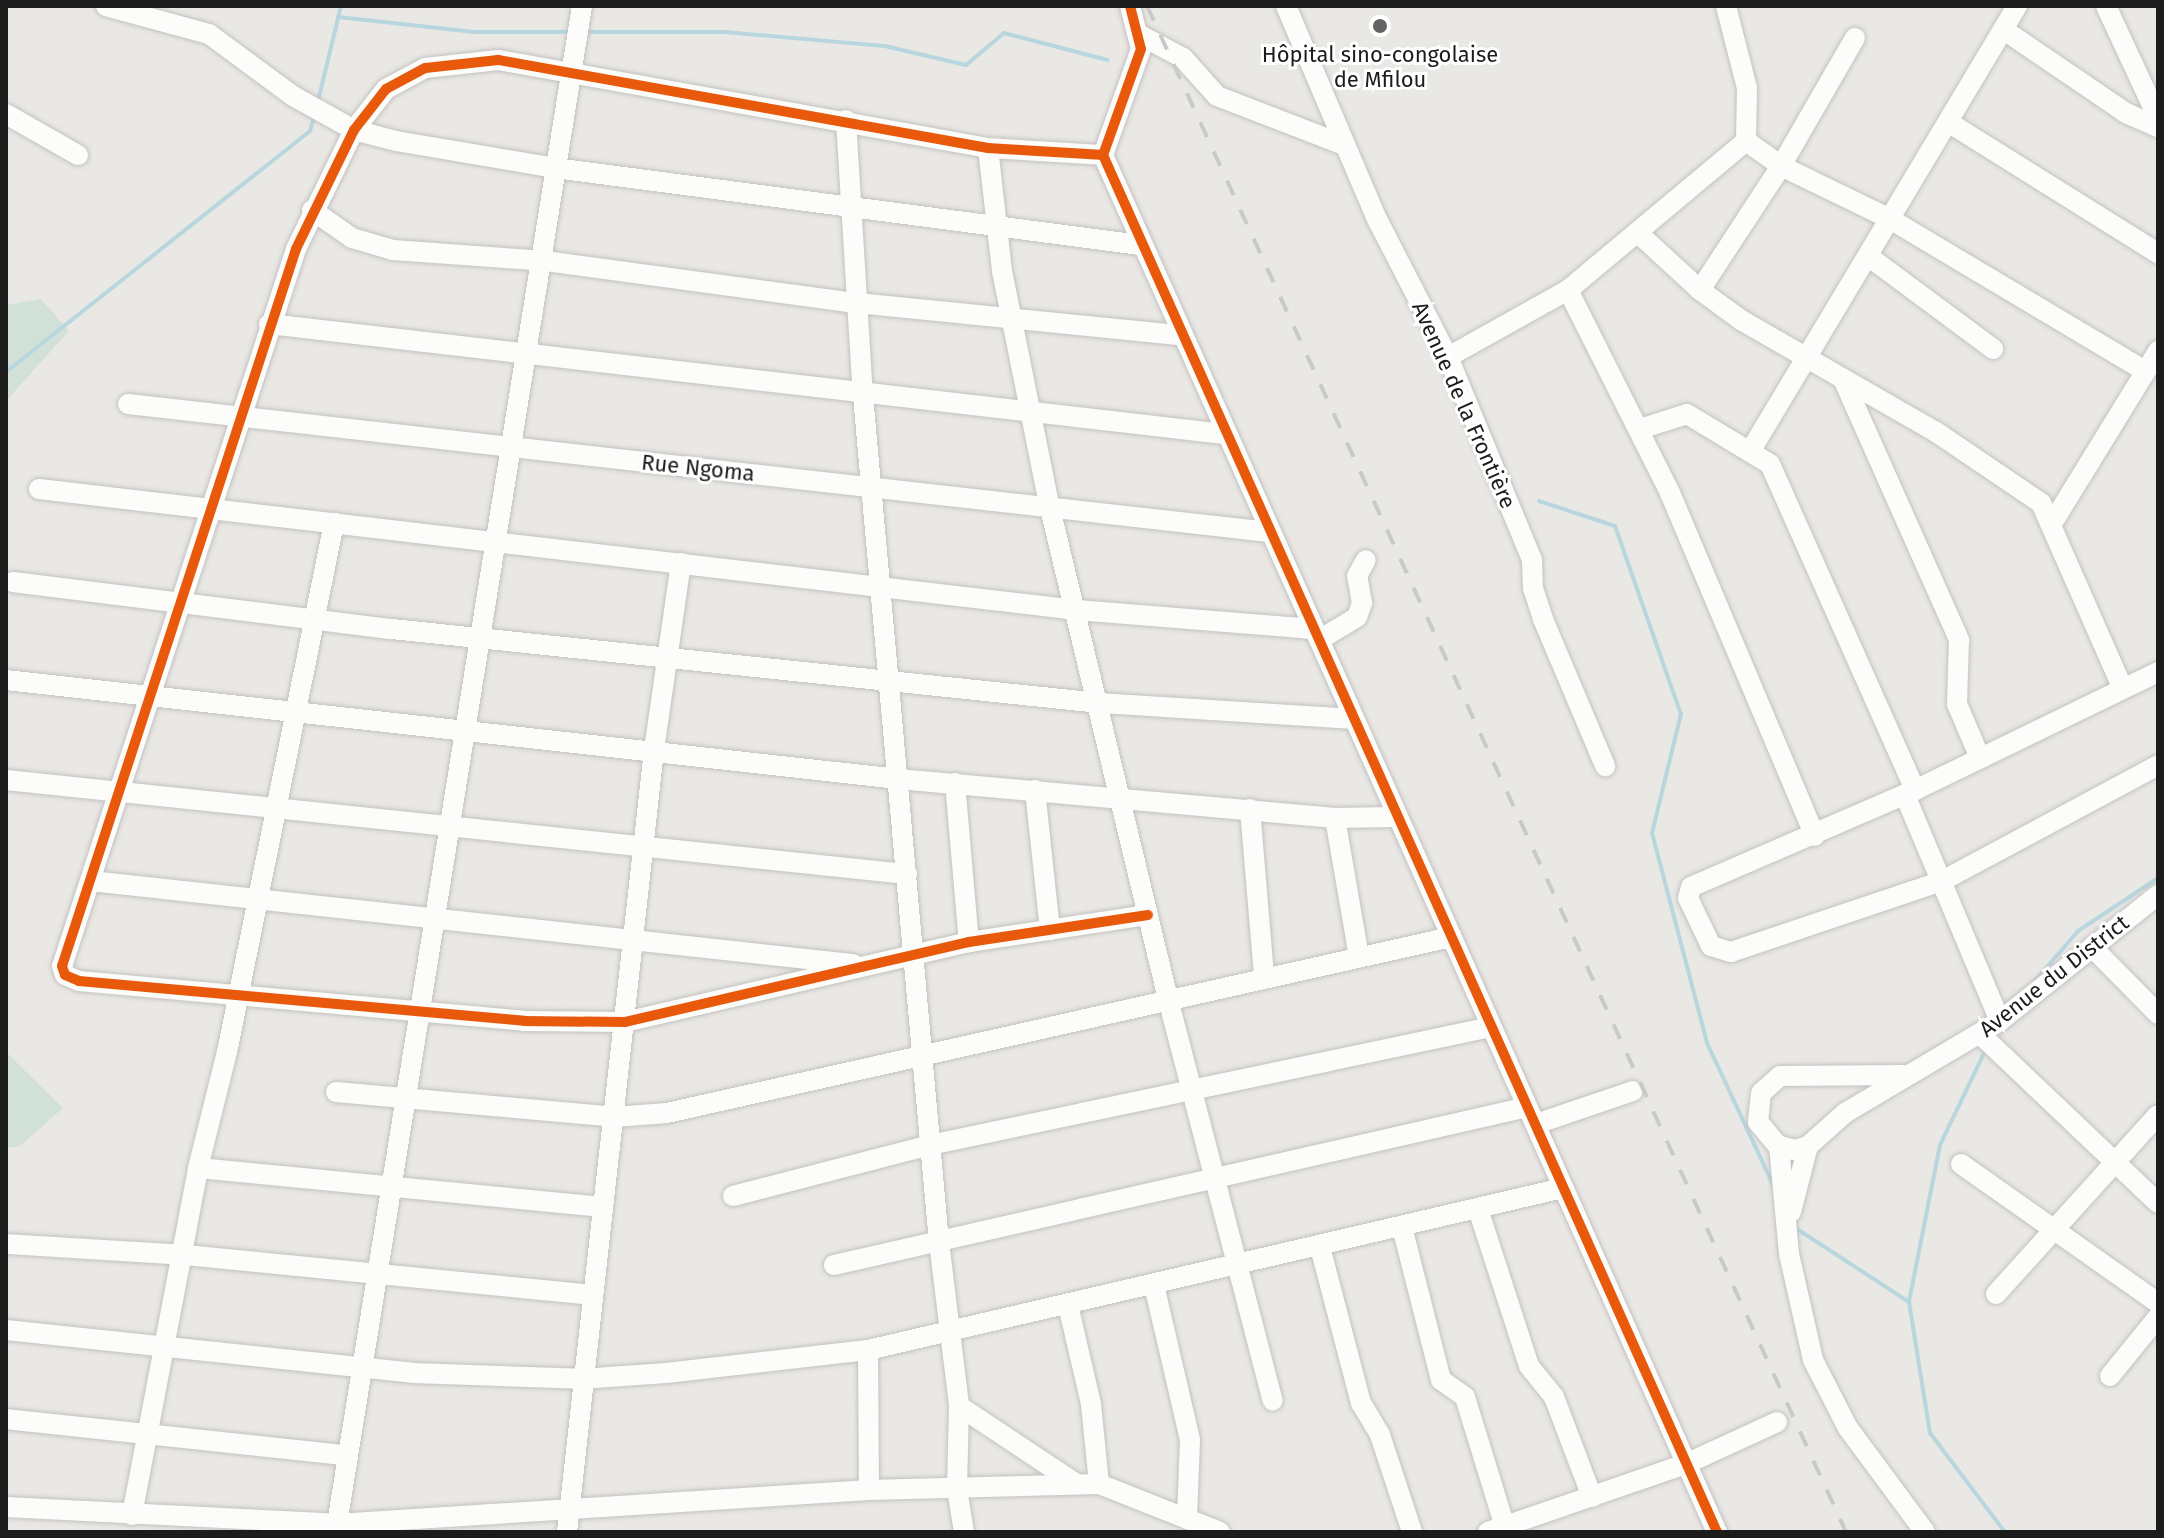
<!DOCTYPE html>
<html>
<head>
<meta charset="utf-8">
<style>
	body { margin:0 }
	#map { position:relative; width:2164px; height:1538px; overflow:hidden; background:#eae8e5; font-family:"Fira Sans",sans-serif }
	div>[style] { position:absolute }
	.wetland>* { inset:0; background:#d2e1d8 }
	.stream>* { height:4px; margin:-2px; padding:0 2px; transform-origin:2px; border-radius:2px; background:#b8d6de }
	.roads { filter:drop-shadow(0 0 2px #c3c2c1) drop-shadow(0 0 2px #c3c2c1) }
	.minor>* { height:20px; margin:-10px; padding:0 10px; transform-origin:10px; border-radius:10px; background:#fcfcfb }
	.rail>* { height:4px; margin-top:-2px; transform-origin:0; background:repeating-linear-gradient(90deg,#c9c9c8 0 16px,transparent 0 32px) }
	.cycleway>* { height:10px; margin:-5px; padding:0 5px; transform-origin:5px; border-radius:5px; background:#e8590c }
	.dots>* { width:22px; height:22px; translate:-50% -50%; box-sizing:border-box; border:4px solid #fff; border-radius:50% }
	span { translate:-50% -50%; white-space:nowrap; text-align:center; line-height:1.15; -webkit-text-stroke:6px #fff; paint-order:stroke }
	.poi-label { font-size:22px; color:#1c1c1c }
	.street-label { font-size:22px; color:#1c1c1c }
	.frame { position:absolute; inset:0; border:8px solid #1c1c1c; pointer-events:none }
</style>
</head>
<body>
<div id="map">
	<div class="wetland">
		<div style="clip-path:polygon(41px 299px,69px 331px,6px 401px,6px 305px)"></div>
		<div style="clip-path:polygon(6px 1052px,63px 1108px,20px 1146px,6px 1148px)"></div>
	</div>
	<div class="stream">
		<div style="left:338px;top:17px;width:137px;rotate:6.3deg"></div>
		<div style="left:474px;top:32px;width:98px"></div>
		<div style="left:585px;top:32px;width:139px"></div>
		<div style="left:724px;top:32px;width:162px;rotate:5deg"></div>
		<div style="left:885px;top:46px;width:83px;rotate:13.2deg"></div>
		<div style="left:966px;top:65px;width:50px;rotate:-40.1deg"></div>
		<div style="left:1004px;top:33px;width:107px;rotate:14.6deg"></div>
		<div style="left:318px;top:101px;width:98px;rotate:-76.4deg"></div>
		<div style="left:6px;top:372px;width:388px;rotate:-38.4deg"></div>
		<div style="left:310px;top:131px;width:15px;rotate:-74deg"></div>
		<div style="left:1539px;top:501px;width:80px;rotate:18.2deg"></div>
		<div style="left:1615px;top:526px;width:199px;rotate:70.7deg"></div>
		<div style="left:1681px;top:714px;width:122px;rotate:103.7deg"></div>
		<div style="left:1652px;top:833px;width:217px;rotate:75.3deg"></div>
		<div style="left:1707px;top:1043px;width:159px;rotate:65deg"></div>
		<div style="left:2035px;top:981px;width:66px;rotate:-49.3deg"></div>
		<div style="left:2078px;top:931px;width:96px;rotate:-33.5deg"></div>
		<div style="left:1986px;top:1049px;width:106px;rotate:115.6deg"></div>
		<div style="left:1940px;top:1145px;width:160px;rotate:101.2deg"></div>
		<div style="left:1909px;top:1302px;width:133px;rotate:80.9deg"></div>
		<div style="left:1930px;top:1433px;width:124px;rotate:52.9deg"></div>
		<div style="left:1794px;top:1227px;width:137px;rotate:33.1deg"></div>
	</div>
	<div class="roads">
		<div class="minor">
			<div style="left:106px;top:6px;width:107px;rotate:15.2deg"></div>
			<div style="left:209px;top:34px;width:104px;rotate:36.4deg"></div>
			<div style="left:293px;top:96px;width:70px;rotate:29.1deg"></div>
			<div style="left:354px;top:130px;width:43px;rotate:14.7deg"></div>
			<div style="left:396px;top:141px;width:161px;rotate:9.6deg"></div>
			<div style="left:555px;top:168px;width:590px;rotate:7.5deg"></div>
			<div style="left:1130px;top:6px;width:44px;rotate:75.7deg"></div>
			<div style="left:1141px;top:49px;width:113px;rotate:109.7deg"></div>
			<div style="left:1103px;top:155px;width:1508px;rotate:65.97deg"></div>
			<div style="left:1286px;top:6px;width:232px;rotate:66.9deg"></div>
			<div style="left:1377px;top:219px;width:155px;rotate:62.8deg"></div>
			<div style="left:1448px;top:357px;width:220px;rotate:67.5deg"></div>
			<div style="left:1532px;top:560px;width:28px;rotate:88deg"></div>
			<div style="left:1533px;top:588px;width:33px;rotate:72deg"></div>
			<div style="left:1543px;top:619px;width:160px;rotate:67.1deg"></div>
			<div style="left:2106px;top:6px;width:123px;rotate:65.1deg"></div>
			<div style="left:2004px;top:30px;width:148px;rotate:34.2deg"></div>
			<div style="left:2126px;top:113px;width:35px;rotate:24deg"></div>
			<div style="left:1140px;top:35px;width:49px;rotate:28.1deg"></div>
			<div style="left:1183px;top:58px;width:51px;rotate:48.2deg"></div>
			<div style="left:1217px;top:96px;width:136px;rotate:21.1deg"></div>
			<div style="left:6px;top:114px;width:83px;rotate:29.7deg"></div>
			<div style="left:846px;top:120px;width:277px;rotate:86.5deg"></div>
			<div style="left:863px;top:396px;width:849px;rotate:84.87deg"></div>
			<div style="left:939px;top:1242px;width:165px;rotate:83deg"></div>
			<div style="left:959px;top:1406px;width:83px;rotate:91.4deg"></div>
			<div style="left:957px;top:1489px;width:44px;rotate:80.8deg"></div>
			<div style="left:1948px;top:122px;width:248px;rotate:32deg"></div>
			<div style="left:1746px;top:141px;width:43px;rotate:35.5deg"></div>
			<div style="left:1781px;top:166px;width:121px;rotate:25.9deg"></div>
			<div style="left:1890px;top:219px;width:297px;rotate:30.8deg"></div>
			<div style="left:988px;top:148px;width:124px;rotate:83.5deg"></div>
			<div style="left:1002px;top:271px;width:238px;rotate:78.6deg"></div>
			<div style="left:1049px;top:504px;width:509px;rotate:76.48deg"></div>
			<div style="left:1168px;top:999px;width:415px;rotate:75.4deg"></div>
			<div style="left:1103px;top:155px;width:115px;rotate:-176.5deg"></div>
			<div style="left:988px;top:148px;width:498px;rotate:-169.8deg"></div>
			<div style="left:498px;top:60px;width:73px;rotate:173.7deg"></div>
			<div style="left:425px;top:68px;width:44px;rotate:151.7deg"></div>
			<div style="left:386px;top:89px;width:52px;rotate:128deg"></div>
			<div style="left:354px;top:130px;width:132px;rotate:116deg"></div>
			<div style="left:296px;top:249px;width:754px;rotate:108.07deg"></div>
			<div style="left:62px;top:966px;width:9px;rotate:72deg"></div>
			<div style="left:65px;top:975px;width:15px;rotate:23deg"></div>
			<div style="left:79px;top:981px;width:447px;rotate:5.1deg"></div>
			<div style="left:524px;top:1021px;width:101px;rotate:0.6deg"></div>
			<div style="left:625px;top:1022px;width:353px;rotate:-13.1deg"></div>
			<div style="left:969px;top:942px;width:181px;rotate:-8.6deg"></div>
			<div style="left:312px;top:210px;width:49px;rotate:35deg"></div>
			<div style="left:352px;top:238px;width:43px;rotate:16.3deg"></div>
			<div style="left:393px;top:250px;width:152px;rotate:4.1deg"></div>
			<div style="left:545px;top:261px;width:315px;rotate:7.7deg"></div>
			<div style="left:857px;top:303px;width:325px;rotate:5.7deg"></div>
			<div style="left:1638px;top:233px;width:84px;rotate:42.6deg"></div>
			<div style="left:1700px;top:290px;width:51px;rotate:36.2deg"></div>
			<div style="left:1741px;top:320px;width:225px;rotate:29.9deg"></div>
			<div style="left:1936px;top:432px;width:127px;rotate:34.1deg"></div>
			<div style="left:2041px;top:503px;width:203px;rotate:66.2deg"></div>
			<div style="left:1868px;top:256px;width:156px;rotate:36.6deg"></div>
			<div style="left:1568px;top:290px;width:227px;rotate:63.3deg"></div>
			<div style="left:1670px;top:493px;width:372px;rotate:67.1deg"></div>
			<div style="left:1700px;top:290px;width:148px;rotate:-56.8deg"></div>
			<div style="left:1781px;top:166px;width:148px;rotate:-60deg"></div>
			<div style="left:269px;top:324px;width:961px;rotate:6.57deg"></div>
			<div style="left:1448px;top:357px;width:137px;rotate:-29.2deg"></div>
			<div style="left:1568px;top:290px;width:232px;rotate:-39.9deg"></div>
			<div style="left:1746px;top:141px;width:53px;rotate:-88.9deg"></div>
			<div style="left:1747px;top:88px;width:85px;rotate:-104.4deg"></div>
			<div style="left:1843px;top:379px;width:286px;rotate:66deg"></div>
			<div style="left:1959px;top:640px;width:64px;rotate:91.8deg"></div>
			<div style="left:1957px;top:704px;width:59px;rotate:66.9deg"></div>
			<div style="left:128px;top:404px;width:1148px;rotate:6.4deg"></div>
			<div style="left:1640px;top:429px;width:49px;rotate:-17.7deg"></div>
			<div style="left:1687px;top:414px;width:97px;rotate:31.1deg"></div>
			<div style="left:1770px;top:464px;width:357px;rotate:66deg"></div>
			<div style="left:1751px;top:450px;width:518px;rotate:-59.07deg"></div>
			<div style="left:39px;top:489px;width:1045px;rotate:6.65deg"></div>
			<div style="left:1077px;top:610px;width:237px;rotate:4.6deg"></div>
			<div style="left:2053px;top:522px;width:201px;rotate:-58.4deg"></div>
			<div style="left:13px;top:582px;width:382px;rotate:7.1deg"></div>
			<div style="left:392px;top:629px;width:712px;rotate:5.97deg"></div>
			<div style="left:1100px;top:703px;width:253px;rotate:3.6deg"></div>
			<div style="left:1319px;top:640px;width:44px;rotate:-31.2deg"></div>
			<div style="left:1357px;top:617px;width:15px;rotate:-70deg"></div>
			<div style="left:1362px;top:603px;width:27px;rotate:-100deg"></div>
			<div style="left:1357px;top:576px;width:18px;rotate:-61deg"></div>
			<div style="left:2158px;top:672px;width:270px;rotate:154.1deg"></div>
			<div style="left:1915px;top:790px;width:244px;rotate:156.6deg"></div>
			<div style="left:1691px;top:887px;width:11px;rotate:105deg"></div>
			<div style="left:1688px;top:898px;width:53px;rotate:64.4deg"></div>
			<div style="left:1711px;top:946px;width:21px;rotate:17deg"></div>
			<div style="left:1731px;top:952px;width:223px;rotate:-18.6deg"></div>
			<div style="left:1942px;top:881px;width:245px;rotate:-28.2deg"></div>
			<div style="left:6px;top:680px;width:897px;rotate:6.33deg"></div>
			<div style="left:898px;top:779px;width:439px;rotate:5.1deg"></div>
			<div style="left:1335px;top:818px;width:59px;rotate:-1deg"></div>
			<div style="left:6px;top:780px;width:906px;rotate:5.96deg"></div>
			<div style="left:955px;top:783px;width:160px;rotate:85deg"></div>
			<div style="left:1035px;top:790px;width:141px;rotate:83.9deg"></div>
			<div style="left:1905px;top:795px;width:245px;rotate:67.2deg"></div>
			<div style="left:1250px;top:809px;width:169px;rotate:85.2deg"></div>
			<div style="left:1335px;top:818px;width:141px;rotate:80.2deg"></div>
			<div style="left:91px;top:881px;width:767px;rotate:6.22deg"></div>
			<div style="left:2092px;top:947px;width:94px;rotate:45.4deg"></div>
			<div style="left:1980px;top:1034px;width:245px;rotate:43.5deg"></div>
			<div style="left:1903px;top:1075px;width:123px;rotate:179.5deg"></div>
			<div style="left:1780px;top:1076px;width:25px;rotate:138deg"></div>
			<div style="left:1761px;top:1093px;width:29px;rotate:96deg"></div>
			<div style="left:1758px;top:1122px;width:30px;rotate:50deg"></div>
			<div style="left:1777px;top:1145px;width:18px;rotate:16deg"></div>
			<div style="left:1794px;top:1150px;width:15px;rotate:-16deg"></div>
			<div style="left:1808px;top:1146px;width:50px;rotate:-41.7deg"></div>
			<div style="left:1845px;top:1113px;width:180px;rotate:-30.7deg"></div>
			<div style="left:2000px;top:1021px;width:202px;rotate:-38.6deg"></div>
			<div style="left:336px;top:1092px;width:279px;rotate:5.1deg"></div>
			<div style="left:614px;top:1117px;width:53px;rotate:-4.3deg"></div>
			<div style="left:667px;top:1113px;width:804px;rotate:-12.65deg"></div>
			<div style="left:1536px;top:1124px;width:102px;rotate:-18.8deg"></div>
			<div style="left:1779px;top:1146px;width:108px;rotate:84.7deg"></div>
			<div style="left:1789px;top:1254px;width:109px;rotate:77.2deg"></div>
			<div style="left:1813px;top:1360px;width:76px;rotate:62.8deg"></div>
			<div style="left:1848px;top:1428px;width:129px;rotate:53.5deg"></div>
			<div style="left:1961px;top:1164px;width:241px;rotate:35.2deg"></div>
			<div style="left:198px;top:1168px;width:407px;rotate:5.5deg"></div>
			<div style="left:733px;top:1196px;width:203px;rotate:-14.5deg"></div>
			<div style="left:930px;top:1145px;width:573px;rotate:-11.88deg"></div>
			<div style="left:1478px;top:1209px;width:165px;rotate:72deg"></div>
			<div style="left:1529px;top:1366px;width:40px;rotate:51deg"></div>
			<div style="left:1554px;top:1397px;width:107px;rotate:69.2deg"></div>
			<div style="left:1791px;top:1212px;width:68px;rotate:-75.6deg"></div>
			<div style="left:1402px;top:1227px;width:158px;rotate:75.7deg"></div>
			<div style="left:1441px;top:1380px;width:29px;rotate:35deg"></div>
			<div style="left:1465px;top:1397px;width:136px;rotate:72.9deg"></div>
			<div style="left:6px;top:1244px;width:179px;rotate:3.5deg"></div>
			<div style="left:185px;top:1255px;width:408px;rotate:5.6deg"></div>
			<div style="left:1320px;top:1247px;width:161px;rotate:75.3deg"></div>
			<div style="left:1361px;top:1403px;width:37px;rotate:59deg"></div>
			<div style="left:1380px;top:1435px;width:102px;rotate:71.7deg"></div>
			<div style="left:834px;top:1265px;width:711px;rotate:-12.84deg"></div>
			<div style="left:1154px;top:1285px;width:159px;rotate:76.9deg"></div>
			<div style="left:1190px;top:1440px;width:79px;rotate:92.2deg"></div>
			<div style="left:1996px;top:1294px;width:241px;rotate:-47.9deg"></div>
			<div style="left:1068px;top:1305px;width:102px;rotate:76.9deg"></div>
			<div style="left:1091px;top:1404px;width:80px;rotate:84.3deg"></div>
			<div style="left:6px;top:1330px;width:409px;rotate:6deg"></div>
			<div style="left:413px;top:1373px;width:168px;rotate:2deg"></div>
			<div style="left:581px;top:1379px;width:85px;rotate:-4deg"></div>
			<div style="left:666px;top:1373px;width:203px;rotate:-6.5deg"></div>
			<div style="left:868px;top:1350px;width:714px;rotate:-13.12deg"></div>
			<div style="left:868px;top:1350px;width:140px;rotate:89.6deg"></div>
			<div style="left:2110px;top:1376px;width:76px;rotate:-50.9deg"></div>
			<div style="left:959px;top:1406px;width:139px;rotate:33.6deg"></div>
			<div style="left:6px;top:1419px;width:341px;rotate:6.1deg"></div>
			<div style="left:6px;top:1507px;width:331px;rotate:2.9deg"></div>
			<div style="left:337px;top:1524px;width:533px;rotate:-3.66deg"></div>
			<div style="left:869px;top:1490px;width:230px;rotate:-1.5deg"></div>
			<div style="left:1099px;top:1484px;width:130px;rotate:21.6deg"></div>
			<div style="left:132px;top:1515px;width:353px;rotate:-79.2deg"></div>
			<div style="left:198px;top:1168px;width:120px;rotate:-76deg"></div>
			<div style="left:227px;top:1052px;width:540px;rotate:-78.57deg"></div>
			<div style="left:337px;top:1524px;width:1538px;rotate:-80.83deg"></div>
			<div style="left:567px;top:1532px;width:787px;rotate:-83.65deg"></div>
			<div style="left:654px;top:750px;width:189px;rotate:-81.8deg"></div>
			<div style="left:1488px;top:1532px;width:212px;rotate:-19deg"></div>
			<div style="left:1688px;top:1463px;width:98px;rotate:-24.7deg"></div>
		</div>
	</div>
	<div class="rail">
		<div style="left:1147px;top:6px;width:1678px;rotate:65.39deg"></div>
	</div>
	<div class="cycleway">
		<div style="left:1130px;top:6px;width:44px;rotate:75.7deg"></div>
		<div style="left:1141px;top:49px;width:113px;rotate:109.7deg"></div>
		<div style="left:1103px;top:155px;width:1508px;rotate:65.97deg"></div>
		<div style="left:1103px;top:155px;width:115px;rotate:-176.5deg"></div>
		<div style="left:988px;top:148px;width:498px;rotate:-169.8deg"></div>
		<div style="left:498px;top:60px;width:73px;rotate:173.7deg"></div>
		<div style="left:425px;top:68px;width:44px;rotate:151.7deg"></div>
		<div style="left:386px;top:89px;width:52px;rotate:128deg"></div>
		<div style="left:354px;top:130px;width:132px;rotate:116deg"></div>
		<div style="left:296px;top:249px;width:754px;rotate:108.07deg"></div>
		<div style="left:62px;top:966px;width:9px;rotate:72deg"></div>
		<div style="left:65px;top:975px;width:15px;rotate:23deg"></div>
		<div style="left:79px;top:981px;width:447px;rotate:5.1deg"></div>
		<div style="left:524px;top:1021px;width:101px;rotate:0.6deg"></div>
		<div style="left:625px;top:1022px;width:353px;rotate:-13.1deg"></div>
		<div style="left:969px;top:942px;width:181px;rotate:-8.6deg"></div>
	</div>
	<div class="dots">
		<div style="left:1380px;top:26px;background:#646362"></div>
	</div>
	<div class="poi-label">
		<span style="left:1380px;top:67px">Hôpital sino-congolaise<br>de Mfilou</span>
	</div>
	<div class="street-label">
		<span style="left:1464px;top:405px;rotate:66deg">Avenue de la Frontière</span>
		<span style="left:698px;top:468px;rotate:6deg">Rue Ngoma</span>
		<span style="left:2054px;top:976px;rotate:-38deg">Avenue du District</span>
	</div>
	<div class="frame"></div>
</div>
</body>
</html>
